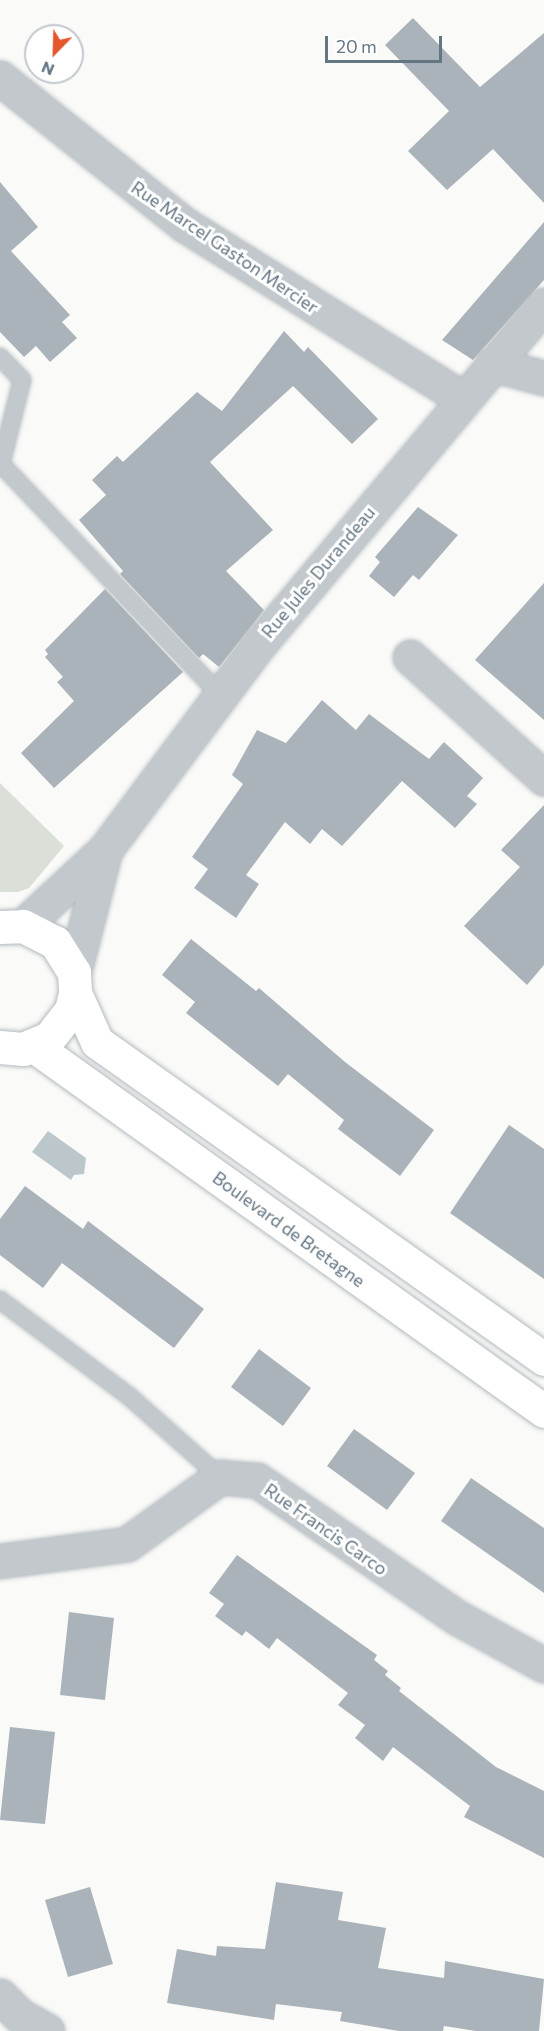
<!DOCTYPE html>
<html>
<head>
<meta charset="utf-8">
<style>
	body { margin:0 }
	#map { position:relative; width:544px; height:2031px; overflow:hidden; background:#fafaf8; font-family:Commissioner,sans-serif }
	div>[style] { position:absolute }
	.green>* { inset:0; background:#dadfd7 }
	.water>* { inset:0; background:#bbc7cb }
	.building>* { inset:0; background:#aab3b9 }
	.roads { filter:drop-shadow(0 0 2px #b3babf) drop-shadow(0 0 2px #b3babf) }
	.lane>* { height:16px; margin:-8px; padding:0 8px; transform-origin:8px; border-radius:8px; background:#c3c8cc }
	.street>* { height:33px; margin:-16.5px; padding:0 16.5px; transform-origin:16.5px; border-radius:16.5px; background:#c3c8cc }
	.secondary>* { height:33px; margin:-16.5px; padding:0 16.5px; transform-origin:16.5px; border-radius:16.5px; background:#fff }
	span { translate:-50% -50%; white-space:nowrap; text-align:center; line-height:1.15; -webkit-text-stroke:6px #fff; paint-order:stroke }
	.street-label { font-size:18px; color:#657683 }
	.north { position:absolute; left:24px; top:24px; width:60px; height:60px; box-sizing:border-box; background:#fff; border:2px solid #c1c8cd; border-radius:50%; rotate:203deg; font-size:16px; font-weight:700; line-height:24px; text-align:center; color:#657683 }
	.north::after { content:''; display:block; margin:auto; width:21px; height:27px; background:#e4572e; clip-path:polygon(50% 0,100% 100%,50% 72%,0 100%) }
	.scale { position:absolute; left:325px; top:36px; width:117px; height:27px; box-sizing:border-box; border:3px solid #657683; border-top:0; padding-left:8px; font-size:18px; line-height:21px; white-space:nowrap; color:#657683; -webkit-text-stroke:4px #fff; paint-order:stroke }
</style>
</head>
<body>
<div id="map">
	<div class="green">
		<div style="clip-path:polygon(0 783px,64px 846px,29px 888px,18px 892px,0 892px)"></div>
	</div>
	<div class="water">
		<div style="clip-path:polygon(48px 1131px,86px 1158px,84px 1174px,74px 1175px,71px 1180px,32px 1152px)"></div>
	</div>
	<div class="building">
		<div style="clip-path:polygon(413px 18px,480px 87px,544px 33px,544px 203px,493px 149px,447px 190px,408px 151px,449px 111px,385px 45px)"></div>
		<div style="clip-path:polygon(0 182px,38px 227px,11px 251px,70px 315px,62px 322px,77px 338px,50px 362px,36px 346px,24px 357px,0 332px)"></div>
		<div style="clip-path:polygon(544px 222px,544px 280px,473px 360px,442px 340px)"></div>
		<div style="clip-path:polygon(284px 331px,304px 352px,308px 347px,378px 419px,352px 444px,293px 386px,210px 462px,273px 530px,226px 571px,264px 610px,219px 667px,203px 654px,199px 658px,120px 574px,123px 571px,79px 520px,106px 495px,92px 480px,117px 456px,123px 462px,197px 392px,222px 411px)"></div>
		<div style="clip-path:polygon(418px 507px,458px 535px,419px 580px,413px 575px,394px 597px,369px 576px,380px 562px,375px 557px)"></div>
		<div style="clip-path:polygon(544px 583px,544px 720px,475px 660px)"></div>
		<div style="clip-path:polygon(105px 589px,183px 672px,54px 788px,21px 753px,74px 701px,57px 682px,63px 677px,45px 657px,48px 654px,45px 650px)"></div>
		<div style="clip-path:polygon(322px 700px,356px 730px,369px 714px,429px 759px,444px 742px,483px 778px,467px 796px,477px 804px,455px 828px,402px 781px,342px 846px,322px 829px,310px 844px,285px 822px,246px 875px,259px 884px,236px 918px,194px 888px,208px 869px,192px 857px,243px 784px,232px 775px,257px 730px,286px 743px)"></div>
		<div style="clip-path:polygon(544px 805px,544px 965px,527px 985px,464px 926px,520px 867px,501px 850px)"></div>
		<div style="clip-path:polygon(191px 939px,256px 991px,259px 988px,345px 1062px,434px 1130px,400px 1176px,338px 1129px,344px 1120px,288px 1074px,278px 1086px,186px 1013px,195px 1002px,162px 975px)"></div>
		<div style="clip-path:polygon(509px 1125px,544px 1149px,544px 1279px,450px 1213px)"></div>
		<div style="clip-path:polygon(25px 1186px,83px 1229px,88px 1221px,204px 1309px,174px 1348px,62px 1263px,43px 1288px,0 1255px,0 1219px)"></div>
		<div style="clip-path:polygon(259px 1349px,311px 1388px,283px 1426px,231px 1387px)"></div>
		<div style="clip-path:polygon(354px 1429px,415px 1473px,387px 1510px,327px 1466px)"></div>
		<div style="clip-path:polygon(471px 1478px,544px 1528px,544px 1593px,441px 1521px)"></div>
		<div style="clip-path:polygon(237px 1555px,377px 1655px,374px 1660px,388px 1671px,385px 1675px,401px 1688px,399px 1691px,496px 1767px,544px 1791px,544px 1858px,464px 1817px,470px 1806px,393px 1747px,383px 1761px,355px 1738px,365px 1725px,338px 1705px,348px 1693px,277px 1638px,269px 1649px,246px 1631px,242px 1636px,215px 1616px,224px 1604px,209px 1593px)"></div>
		<div style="clip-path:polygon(69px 1612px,114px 1618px,105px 1700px,60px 1695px)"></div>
		<div style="clip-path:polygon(10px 1727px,55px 1732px,45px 1824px,0 1820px)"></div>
		<div style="clip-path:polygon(276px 1882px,343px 1892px,338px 1920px,386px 1928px,378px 1968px,444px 1978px,445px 1961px,544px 1979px,539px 2031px,476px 2031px,444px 2026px,443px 2031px,399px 2031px,340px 2021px,342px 2012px,276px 2004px,274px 2020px,167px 2003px,177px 1949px,216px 1956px,217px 1946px,265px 1949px)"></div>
		<div style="clip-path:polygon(90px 1887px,113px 1964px,68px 1977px,45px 1900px)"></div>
	</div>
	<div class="roads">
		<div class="lane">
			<div style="left:0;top:357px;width:32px;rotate:46deg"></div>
			<div style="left:22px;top:380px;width:87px;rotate:104deg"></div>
			<div style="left:1px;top:464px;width:318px;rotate:46.5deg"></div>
			<div style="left:0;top:1300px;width:162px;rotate:36.7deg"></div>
			<div style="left:130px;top:1397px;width:120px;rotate:41.6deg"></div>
		</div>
		<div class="street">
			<div style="left:0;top:78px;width:236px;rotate:38.5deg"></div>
			<div style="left:185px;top:225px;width:328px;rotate:32deg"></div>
			<div style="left:492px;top:364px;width:54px;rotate:15.1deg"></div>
			<div style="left:410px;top:657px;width:181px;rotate:42.1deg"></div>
			<div style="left:23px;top:926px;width:112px;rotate:-42.8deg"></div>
			<div style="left:105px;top:850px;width:259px;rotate:-53.2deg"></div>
			<div style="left:260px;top:643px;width:441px;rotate:-50deg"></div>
			<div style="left:74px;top:972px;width:126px;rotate:-75.7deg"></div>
			<div style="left:0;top:1561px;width:128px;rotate:-7.6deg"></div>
			<div style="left:127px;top:1544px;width:115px;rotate:-35.8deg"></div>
			<div style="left:220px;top:1477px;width:37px;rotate:5deg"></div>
			<div style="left:257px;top:1480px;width:244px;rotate:34.5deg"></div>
			<div style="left:458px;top:1618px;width:98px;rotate:28.7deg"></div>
			<div style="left:0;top:1996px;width:28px;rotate:45deg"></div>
			<div style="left:20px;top:2016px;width:31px;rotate:29deg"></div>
		</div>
		<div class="secondary">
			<div style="left:0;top:927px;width:23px;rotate:-2deg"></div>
			<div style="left:23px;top:926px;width:36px;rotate:27deg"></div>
			<div style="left:55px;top:942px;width:36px;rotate:58deg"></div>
			<div style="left:74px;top:972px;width:21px;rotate:87deg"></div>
			<div style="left:75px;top:993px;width:17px;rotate:103deg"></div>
			<div style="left:71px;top:1010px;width:36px;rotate:128deg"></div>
			<div style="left:49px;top:1038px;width:28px;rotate:157deg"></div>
			<div style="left:23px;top:1049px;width:23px;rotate:-175deg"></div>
			<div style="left:75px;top:993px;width:54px;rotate:65.8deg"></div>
			<div style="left:97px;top:1042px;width:548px;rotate:35.34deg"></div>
			<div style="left:34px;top:1046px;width:627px;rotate:35.59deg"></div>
		</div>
	</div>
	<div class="street-label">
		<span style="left:225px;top:247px;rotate:34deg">Rue Marcel Gaston Mercier</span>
		<span style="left:318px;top:572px;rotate:-50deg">Rue Jules Durandeau</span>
		<span style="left:289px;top:1229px;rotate:36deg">Boulevard de Bretagne</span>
		<span style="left:326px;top:1529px;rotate:35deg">Rue Francis Carco</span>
	</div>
	<div class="north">N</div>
	<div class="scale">20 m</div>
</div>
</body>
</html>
